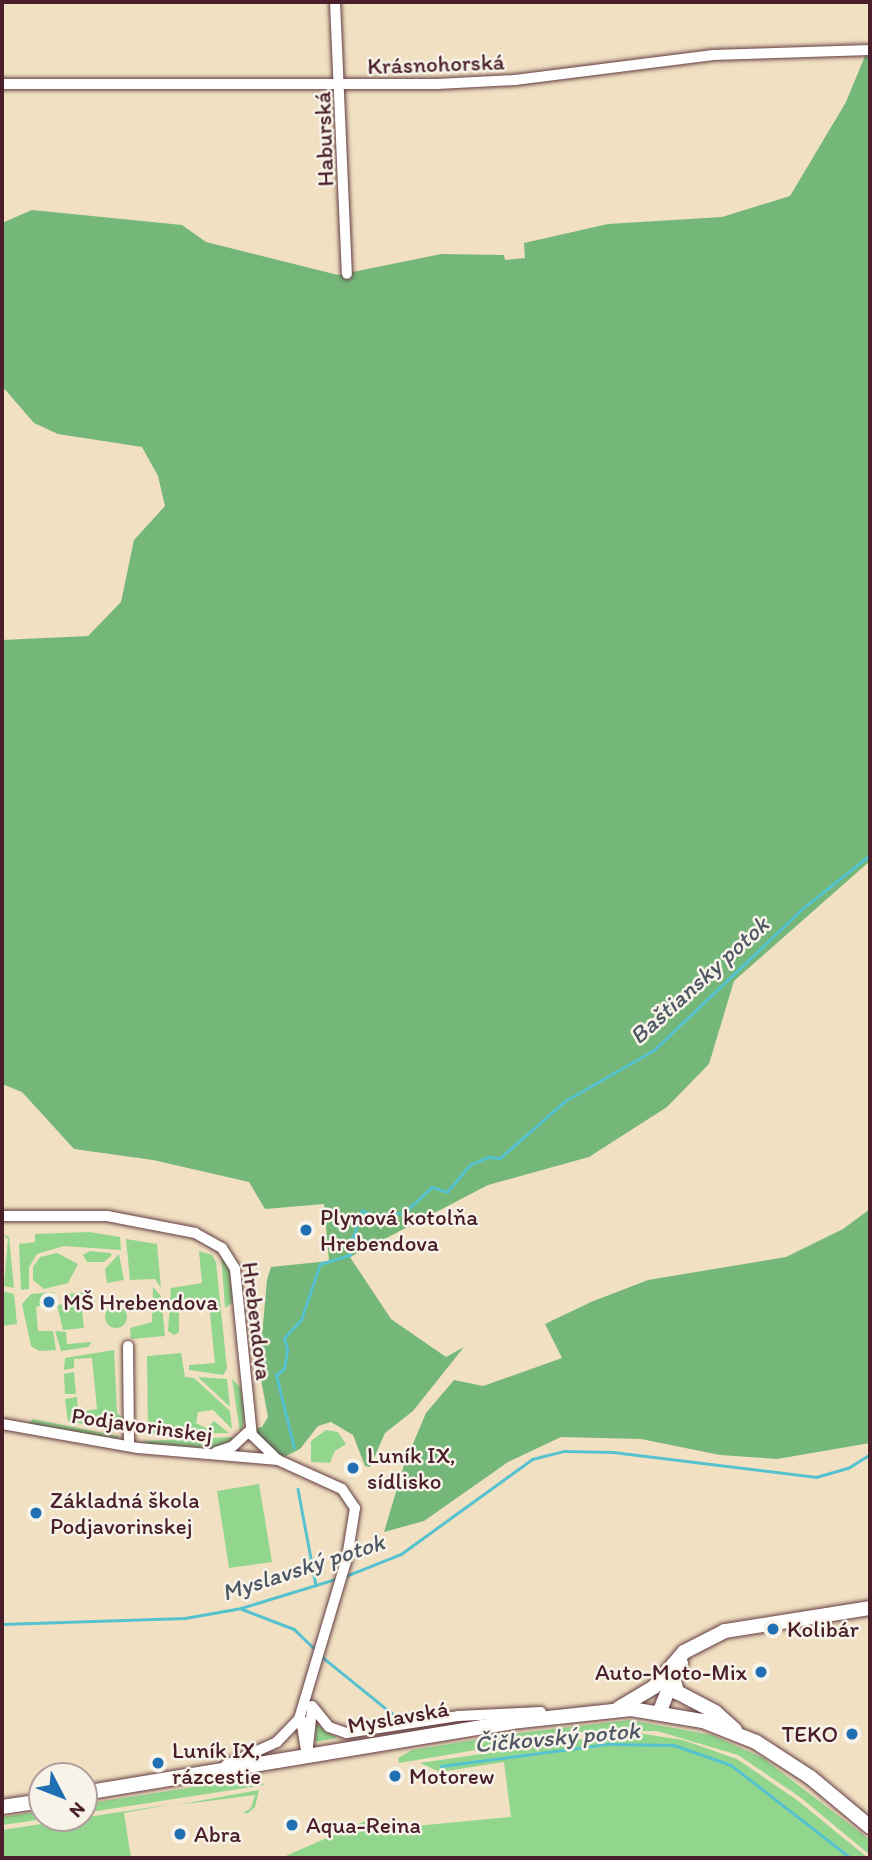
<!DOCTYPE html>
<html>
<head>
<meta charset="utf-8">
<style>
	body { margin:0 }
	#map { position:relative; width:872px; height:1860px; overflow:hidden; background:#f1e0c2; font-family:Itim,sans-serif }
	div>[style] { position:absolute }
	.green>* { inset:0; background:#92d68e }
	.round { border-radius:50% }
	.forest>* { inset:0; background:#75b779 }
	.stream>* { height:2.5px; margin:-1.25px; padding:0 1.25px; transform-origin:1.25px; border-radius:1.25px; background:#56c2cf }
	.roads { filter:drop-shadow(0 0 2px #633c42) drop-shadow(0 0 2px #633c42) }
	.street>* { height:10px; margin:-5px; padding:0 5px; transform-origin:5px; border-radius:5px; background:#fff }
	.secondary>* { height:14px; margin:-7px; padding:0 7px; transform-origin:7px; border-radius:7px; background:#fff }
	.dots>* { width:19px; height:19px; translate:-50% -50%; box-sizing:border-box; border:4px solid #f7f3e8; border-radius:50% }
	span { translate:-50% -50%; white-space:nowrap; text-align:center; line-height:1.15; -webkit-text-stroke:5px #f7f3e8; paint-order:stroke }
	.street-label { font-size:23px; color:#4a1f2b }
	.poi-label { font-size:23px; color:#4a1f2b }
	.left { translate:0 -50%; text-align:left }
	.right { translate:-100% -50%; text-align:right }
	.water-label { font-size:24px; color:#4e5864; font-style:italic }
	.frame { position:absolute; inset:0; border:4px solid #4a1f2b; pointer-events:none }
	.north { position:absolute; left:28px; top:1762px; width:70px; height:70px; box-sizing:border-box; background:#f7f3e8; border:2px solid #b29e9c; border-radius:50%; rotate:132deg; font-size:19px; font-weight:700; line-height:28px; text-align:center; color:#4a1f2b }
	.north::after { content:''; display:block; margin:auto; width:24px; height:32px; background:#1f6fb2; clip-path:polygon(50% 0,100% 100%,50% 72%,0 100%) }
</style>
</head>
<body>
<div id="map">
	<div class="green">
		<div style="clip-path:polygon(89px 1232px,120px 1237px,121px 1250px,64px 1246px,37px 1254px,29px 1267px,29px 1289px,21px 1290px,19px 1244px,35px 1242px,35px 1234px)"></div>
		<div style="clip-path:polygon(2px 1234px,9px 1237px,14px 1288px,4px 1286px,8px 1239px)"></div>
		<div style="clip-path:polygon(126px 1239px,157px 1244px,161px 1288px,155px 1279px,130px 1280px)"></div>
		<div style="clip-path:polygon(90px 1251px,110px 1253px,112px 1255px,104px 1262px,87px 1262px,83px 1255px)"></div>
		<div style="clip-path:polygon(199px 1251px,212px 1255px,216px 1262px,227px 1369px,223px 1375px,189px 1370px,189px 1365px,215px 1363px,209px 1304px,179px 1310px,179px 1332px,174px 1335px,168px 1331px,171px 1288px,202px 1283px)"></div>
		<div style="clip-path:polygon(57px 1253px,78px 1264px,68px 1283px,44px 1289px,33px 1280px,33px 1267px,40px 1257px)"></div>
		<div style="clip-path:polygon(221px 1253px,228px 1262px,233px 1302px,225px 1308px)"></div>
		<div style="clip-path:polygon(119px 1254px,124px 1280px,107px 1283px,105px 1269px)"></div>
		<div style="clip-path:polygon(153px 1287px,161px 1296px,165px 1336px,131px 1339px,130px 1328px,152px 1322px)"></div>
		<div style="clip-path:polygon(2px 1291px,14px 1294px,17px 1324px,2px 1326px)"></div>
		<div style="clip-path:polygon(56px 1292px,42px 1297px,42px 1305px,36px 1307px,38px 1331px,53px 1331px,56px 1350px,39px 1351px,31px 1346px,22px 1304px,31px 1294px)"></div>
		<div style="clip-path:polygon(88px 1292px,89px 1301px,81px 1302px,84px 1328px,63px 1330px,57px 1305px,67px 1304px,66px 1294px)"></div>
		<div class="round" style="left:105px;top:1306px;width:22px;height:22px"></div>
		<div style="clip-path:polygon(55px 1331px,66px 1332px,67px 1344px,92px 1342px,88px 1347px,61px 1351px)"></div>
		<div style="clip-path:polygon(114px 1350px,117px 1413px,124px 1419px,124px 1432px,68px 1421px,65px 1399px,77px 1397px,78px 1412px,97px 1409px,92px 1358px,74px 1359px,74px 1368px,64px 1370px,65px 1358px)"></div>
		<div style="clip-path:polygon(181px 1353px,185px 1377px,194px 1378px,230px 1411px,232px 1429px,213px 1410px,198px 1412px,196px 1423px,206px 1428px,214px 1421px,229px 1433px,148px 1434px,147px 1356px)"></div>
		<div style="clip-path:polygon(74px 1372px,76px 1394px,65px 1394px,64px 1374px)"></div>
		<div style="clip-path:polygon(198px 1377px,227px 1379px,230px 1407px)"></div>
		<div style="clip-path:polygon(232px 1379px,241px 1388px,245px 1420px,240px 1432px)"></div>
		<div style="clip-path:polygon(33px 1419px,119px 1436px,118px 1439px,28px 1424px)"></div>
		<div style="clip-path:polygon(326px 1430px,338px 1432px,346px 1444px,335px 1451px,330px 1463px,311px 1462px,311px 1441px)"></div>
		<div style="clip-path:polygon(234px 1437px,230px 1443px,211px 1448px,152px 1445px,142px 1441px)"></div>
		<div style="clip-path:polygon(259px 1484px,272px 1562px,229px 1568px,217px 1491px)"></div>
		<div style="clip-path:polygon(630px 1720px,712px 1735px,763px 1758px,870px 1840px,870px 1855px,800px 1797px,738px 1755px,657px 1731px,588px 1731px,399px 1763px,398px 1758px,412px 1750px,510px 1734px)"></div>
		<div style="clip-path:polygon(316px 1723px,328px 1733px,338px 1738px,315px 1742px)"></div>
		<div style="clip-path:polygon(631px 1732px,683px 1740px,737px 1759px,797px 1800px,868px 1858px,281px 1858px,368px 1820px,374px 1830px,511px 1817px,504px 1762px,440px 1772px,420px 1763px)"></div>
		<div style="clip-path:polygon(258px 1777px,264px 1785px,84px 1813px,84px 1804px)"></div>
		<div style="clip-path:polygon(259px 1790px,255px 1807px,248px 1813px,243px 1813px,251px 1808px,255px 1795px,177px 1805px)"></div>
		<div style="clip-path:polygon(173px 1804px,124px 1813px,131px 1858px,2px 1858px,2px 1830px)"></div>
		<div style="clip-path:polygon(42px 1811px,42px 1818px,51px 1818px,2px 1825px,2px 1817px)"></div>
	</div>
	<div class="forest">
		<div style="clip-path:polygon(870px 44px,870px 861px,734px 981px,709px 1064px,667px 1107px,589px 1157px,488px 1185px,350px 1257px,391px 1319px,446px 1357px,464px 1347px,413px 1411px,385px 1433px,370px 1467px,365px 1466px,353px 1435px,331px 1422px,318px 1426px,300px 1449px,278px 1460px,250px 1430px,262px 1427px,268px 1417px,259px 1369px,267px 1280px,271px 1267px,329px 1261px,324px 1204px,265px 1209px,249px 1182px,153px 1160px,74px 1149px,22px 1092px,2px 1084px,2px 640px,88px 636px,121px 602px,134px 540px,165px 506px,158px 476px,142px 447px,58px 434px,34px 423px,2px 386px,2px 223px,32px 210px,182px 225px,206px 242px,338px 275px,441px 254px,504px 255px,505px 260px,525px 258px,524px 243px,608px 224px,722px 217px,790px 196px,846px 102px)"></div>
		<div style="clip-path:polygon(870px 1209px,870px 1443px,777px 1459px,720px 1455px,641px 1439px,561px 1437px,508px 1462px,424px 1521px,384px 1532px,404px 1465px,426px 1413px,454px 1380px,483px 1386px,562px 1358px,545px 1324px,591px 1302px,648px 1280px,786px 1257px,843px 1229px)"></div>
	</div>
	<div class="stream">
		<div style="left:294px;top:1448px;width:75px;rotate:-103.9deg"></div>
		<div style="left:276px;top:1375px;width:10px;rotate:-37deg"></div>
		<div style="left:284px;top:1369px;width:20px;rotate:-81deg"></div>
		<div style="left:287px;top:1349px;width:11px;rotate:-105deg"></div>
		<div style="left:284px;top:1338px;width:25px;rotate:-47deg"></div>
		<div style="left:301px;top:1320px;width:59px;rotate:-71.3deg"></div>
		<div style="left:320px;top:1264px;width:31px;rotate:-17deg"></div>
		<div style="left:350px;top:1255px;width:12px;rotate:-114deg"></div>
		<div style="left:345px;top:1244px;width:11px;rotate:-41deg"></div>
		<div style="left:353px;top:1237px;width:28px;rotate:-71deg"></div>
		<div style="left:362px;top:1211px;width:13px;rotate:18deg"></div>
		<div style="left:374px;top:1215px;width:30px;rotate:-4deg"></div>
		<div style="left:404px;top:1213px;width:38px;rotate:-43deg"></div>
		<div style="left:432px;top:1187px;width:16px;rotate:18deg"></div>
		<div style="left:447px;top:1192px;width:35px;rotate:-50deg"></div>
		<div style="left:470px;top:1165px;width:20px;rotate:-24deg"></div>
		<div style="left:488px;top:1157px;width:12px;rotate:5deg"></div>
		<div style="left:500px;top:1158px;width:86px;rotate:-41.2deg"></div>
		<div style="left:565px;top:1101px;width:103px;rotate:-29.8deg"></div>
		<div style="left:654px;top:1050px;width:204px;rotate:-43.6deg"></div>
		<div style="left:802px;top:909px;width:87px;rotate:-38.5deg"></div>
		<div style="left:298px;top:1489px;width:98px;rotate:79.4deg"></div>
		<div style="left:346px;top:1576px;width:59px;rotate:-21.8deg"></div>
		<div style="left:401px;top:1554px;width:162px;rotate:-35.9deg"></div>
		<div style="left:532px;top:1459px;width:34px;rotate:-14deg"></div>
		<div style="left:565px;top:1451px;width:48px;rotate:1.2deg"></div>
		<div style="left:613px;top:1452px;width:205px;rotate:7deg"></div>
		<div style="left:816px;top:1477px;width:33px;rotate:-16deg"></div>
		<div style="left:848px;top:1468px;width:26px;rotate:-32deg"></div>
		<div style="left:242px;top:1609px;width:56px;rotate:21deg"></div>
		<div style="left:294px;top:1629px;width:32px;rotate:44deg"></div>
		<div style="left:2px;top:1624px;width:183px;rotate:-1.9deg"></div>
		<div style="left:185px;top:1618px;width:57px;rotate:-10.1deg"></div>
		<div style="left:241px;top:1608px;width:99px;rotate:-17deg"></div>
		<div style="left:321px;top:1656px;width:102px;rotate:39deg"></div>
		<div style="left:441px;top:1766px;width:169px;rotate:-7.5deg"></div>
		<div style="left:609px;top:1744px;width:65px;rotate:0.9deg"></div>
		<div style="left:674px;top:1745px;width:60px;rotate:19.3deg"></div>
		<div style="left:731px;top:1765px;width:152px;rotate:37.8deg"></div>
	</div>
	<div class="roads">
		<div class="street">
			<div style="left:335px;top:2px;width:272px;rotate:87.5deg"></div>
			<div style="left:2px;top:84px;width:435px"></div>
			<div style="left:437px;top:84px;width:78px;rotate:-2.9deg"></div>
			<div style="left:515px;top:80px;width:200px;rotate:-7.2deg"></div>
			<div style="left:713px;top:55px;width:157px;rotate:-1.8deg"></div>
			<div style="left:2px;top:1216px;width:105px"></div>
			<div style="left:107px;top:1216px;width:90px;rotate:10.9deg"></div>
			<div style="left:195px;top:1233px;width:31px;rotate:29deg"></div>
			<div style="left:222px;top:1248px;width:25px;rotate:58deg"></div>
			<div style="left:235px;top:1269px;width:167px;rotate:84.2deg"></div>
			<div style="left:252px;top:1435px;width:36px;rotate:44deg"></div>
			<div style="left:278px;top:1460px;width:70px;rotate:24.4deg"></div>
			<div style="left:342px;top:1489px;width:23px;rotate:56deg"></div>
			<div style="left:355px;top:1508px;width:51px;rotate:99.1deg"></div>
			<div style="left:347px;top:1558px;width:168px;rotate:106.6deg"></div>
			<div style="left:299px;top:1719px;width:32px;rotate:134deg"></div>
			<div style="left:277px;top:1742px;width:56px;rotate:155.7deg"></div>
			<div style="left:128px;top:1346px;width:100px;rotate:89.4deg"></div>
			<div style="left:2px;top:1424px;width:138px;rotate:10deg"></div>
			<div style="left:138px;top:1448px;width:141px;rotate:4.9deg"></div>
			<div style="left:216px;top:1452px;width:18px;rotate:-19deg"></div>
			<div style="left:233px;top:1446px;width:23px;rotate:-43deg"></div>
			<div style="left:312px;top:1706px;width:27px;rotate:51deg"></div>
			<div style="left:329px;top:1727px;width:18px;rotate:19deg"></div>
			<div style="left:346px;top:1733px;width:113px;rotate:-8.6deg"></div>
			<div style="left:458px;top:1716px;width:83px;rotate:-2.8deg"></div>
			<div style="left:301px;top:1719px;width:36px;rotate:81deg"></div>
			<div style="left:307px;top:1756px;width:47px;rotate:-83.9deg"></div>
		</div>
		<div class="secondary">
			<div style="left:681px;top:1663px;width:16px;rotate:120deg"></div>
			<div style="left:673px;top:1677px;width:16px;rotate:75deg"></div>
			<div style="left:677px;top:1692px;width:43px;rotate:27.8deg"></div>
			<div style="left:715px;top:1712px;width:27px;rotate:42deg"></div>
			<div style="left:619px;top:1708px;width:41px;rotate:-31deg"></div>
			<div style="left:654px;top:1687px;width:46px;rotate:-49.4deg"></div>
			<div style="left:684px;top:1652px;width:46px;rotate:-27.1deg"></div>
			<div style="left:725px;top:1631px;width:147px;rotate:-9deg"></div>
			<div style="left:660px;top:1711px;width:36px;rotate:-69deg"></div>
			<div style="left:84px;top:1793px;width:433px;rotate:-9.4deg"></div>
			<div style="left:511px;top:1722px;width:121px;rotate:-6.2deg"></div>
			<div style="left:631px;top:1709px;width:73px;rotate:9.5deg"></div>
			<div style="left:703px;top:1721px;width:57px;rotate:21.6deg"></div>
			<div style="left:756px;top:1742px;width:64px;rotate:32.9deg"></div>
			<div style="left:810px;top:1777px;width:78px;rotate:39.8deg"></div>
			<div style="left:2px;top:1807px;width:40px;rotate:-8.5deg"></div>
		</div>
	</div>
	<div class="dots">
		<div style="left:306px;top:1230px;background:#1f6fb2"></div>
		<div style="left:49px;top:1302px;background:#1f6fb2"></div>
		<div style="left:353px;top:1468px;background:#1f6fb2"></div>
		<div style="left:36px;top:1513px;background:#1f6fb2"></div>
		<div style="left:773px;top:1629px;background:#1f6fb2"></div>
		<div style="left:761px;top:1672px;background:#1f6fb2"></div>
		<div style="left:852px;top:1734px;background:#1f6fb2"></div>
		<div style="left:158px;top:1763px;background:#1f6fb2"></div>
		<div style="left:395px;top:1776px;background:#1f6fb2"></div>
		<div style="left:292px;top:1825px;background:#1f6fb2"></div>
		<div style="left:180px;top:1834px;background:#1f6fb2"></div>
	</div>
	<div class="street-label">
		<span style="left:436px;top:64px;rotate:-2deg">Krásnohorská</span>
		<span style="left:324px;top:139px;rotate:-92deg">Haburská</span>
		<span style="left:257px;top:1321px;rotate:83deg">Hrebendova</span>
		<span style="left:142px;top:1425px;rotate:8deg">Podjavorinskej</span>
		<span style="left:398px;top:1717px;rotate:-10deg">Myslavská</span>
	</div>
	<div class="poi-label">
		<span class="left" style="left:320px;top:1230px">Plynová kotolňa<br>Hrebendova</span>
		<span class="left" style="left:63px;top:1302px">MŠ Hrebendova</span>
		<span class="left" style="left:367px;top:1468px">Luník IX,<br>sídlisko</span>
		<span class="left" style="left:50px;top:1513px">Základná škola<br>Podjavorinskej</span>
		<span class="left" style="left:787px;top:1629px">Kolibár</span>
		<span class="right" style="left:747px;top:1672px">Auto-Moto-Mix</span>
		<span class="right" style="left:838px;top:1734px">TEKO</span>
		<span class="left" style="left:172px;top:1763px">Luník IX,<br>rázcestie</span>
		<span class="left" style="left:409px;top:1776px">Motorew</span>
		<span class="left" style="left:306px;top:1825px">Aqua-Reina</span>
		<span class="left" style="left:194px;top:1834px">Abra</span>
	</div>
	<div class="water-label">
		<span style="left:699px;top:980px;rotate:-42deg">Baštiansky potok</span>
		<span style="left:303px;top:1567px;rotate:-18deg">Myslavský potok</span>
		<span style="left:557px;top:1737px;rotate:-5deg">Čičkovský potok</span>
	</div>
	<div class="frame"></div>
	<div class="north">N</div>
</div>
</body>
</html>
